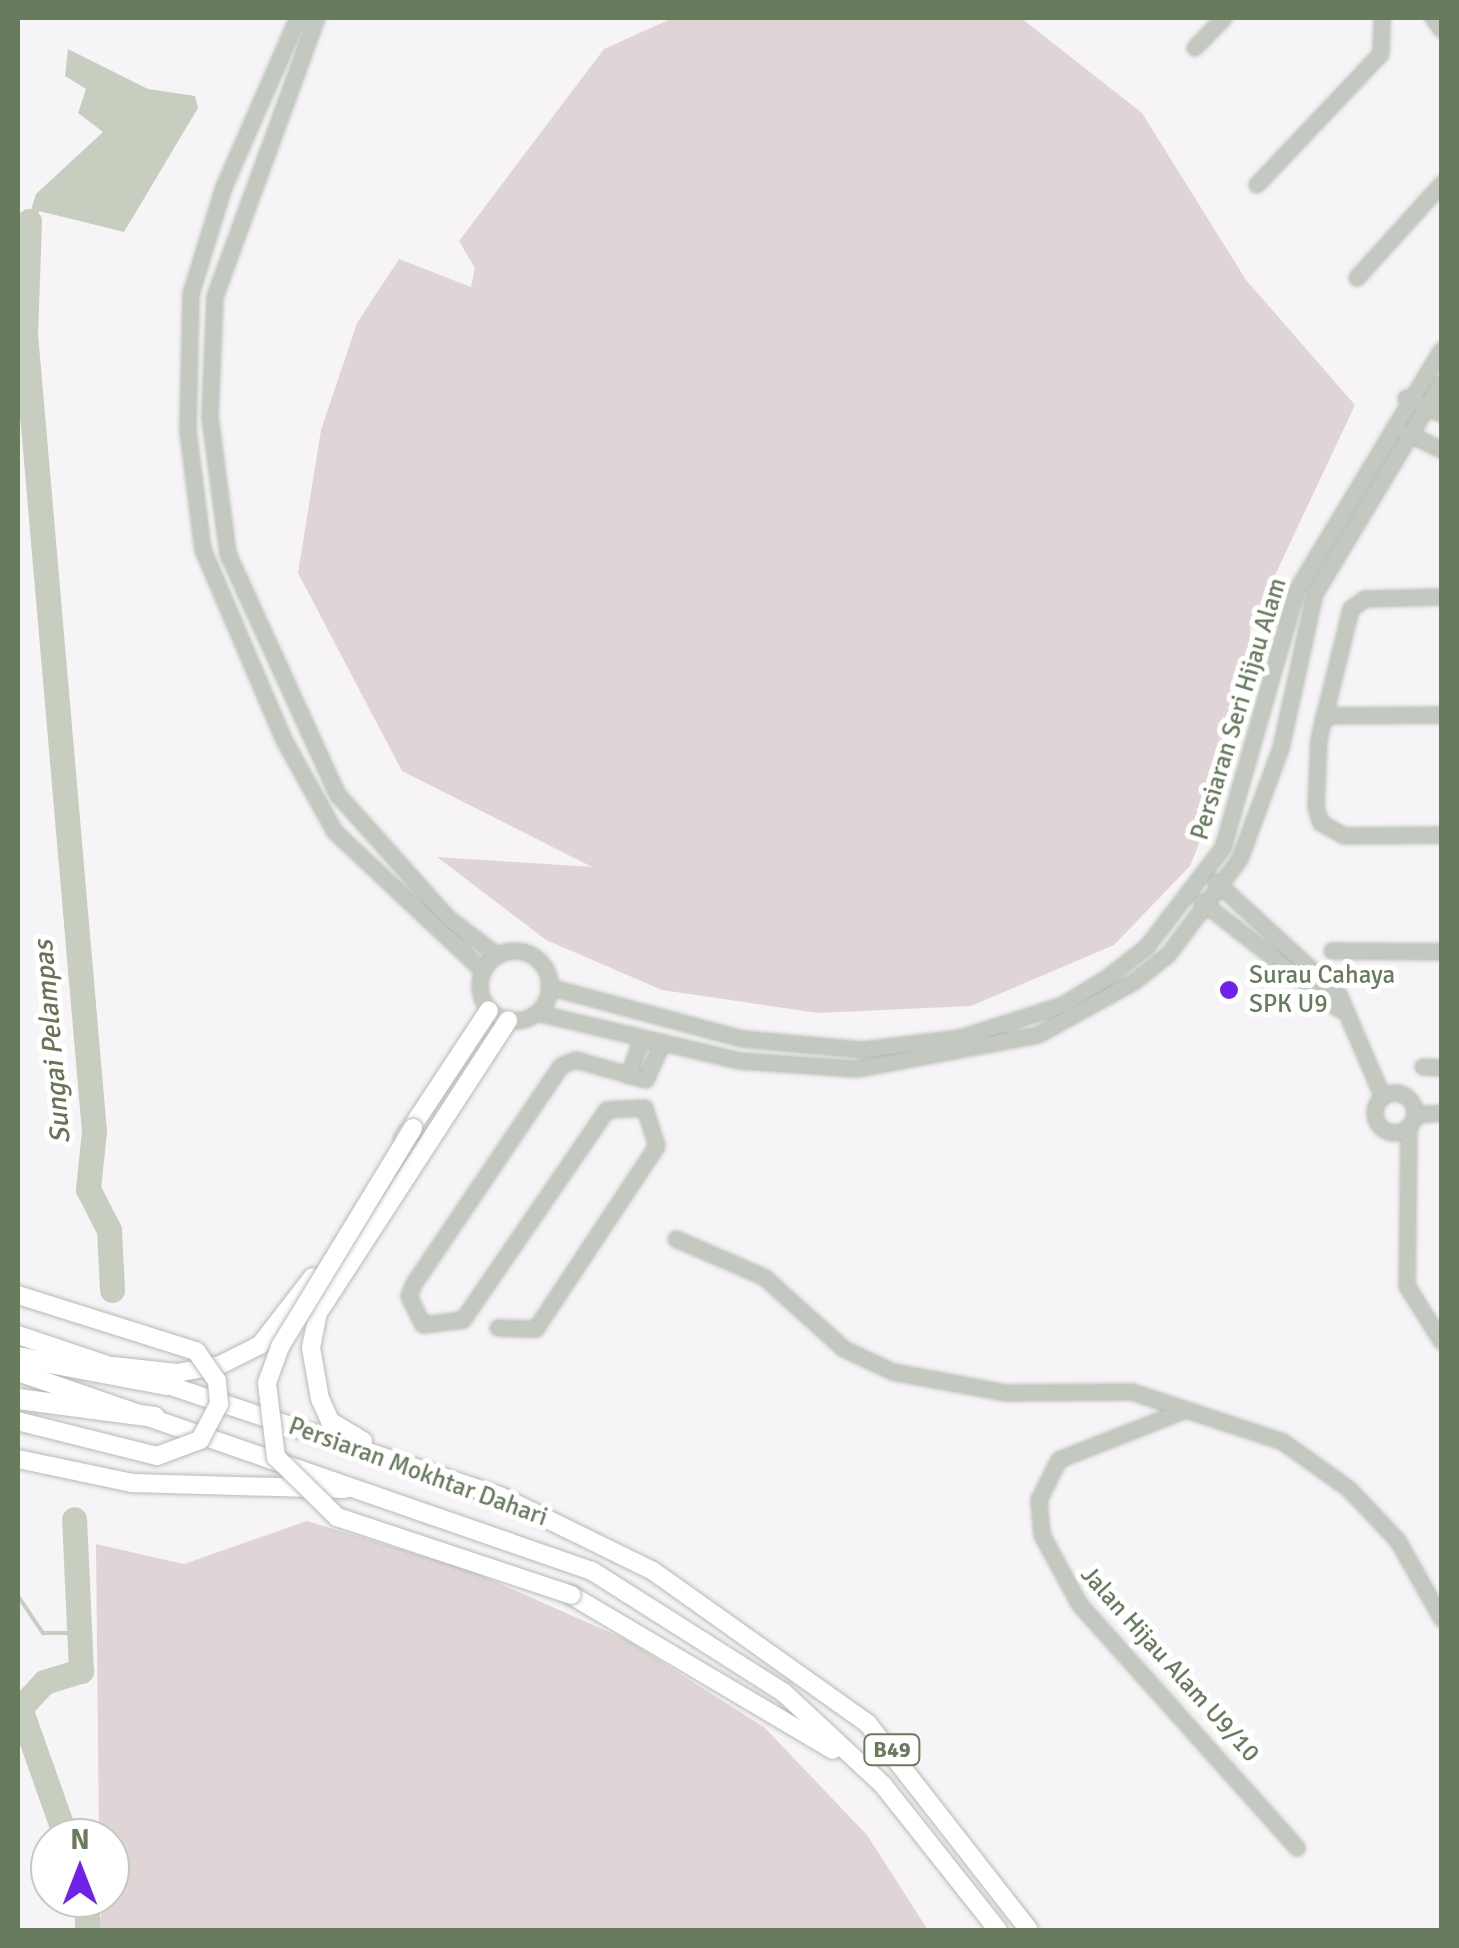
<!DOCTYPE html>
<html>
<head>
<meta charset="utf-8">
<style>
	body { margin:0 }
	#map { position:relative; width:1459px; height:1948px; overflow:hidden; background:#f7f4f7; font-family:Signika,sans-serif }
	div>[style] { position:absolute }
	.green>* { inset:0; background:#dfd5d7 }
	.water>* { inset:0; background:#c8cebf }
	.stream>* { height:4px; margin:-2px; padding:0 2px; transform-origin:2px; border-radius:2px; background:#c8cebf }
	.river>* { height:25px; margin:-12.5px; padding:0 12.5px; transform-origin:12.5px; border-radius:12.5px; background:#c8cebf }
	.roads { filter:drop-shadow(0 0 2px #b5bcb1) drop-shadow(0 0 2px #b5bcb1) }
	.minor>* { height:14px; margin:-7px; padding:0 7px; transform-origin:7px; border-radius:7px; background:#c3c9c0 }
	.minor>.ring { margin:-7px; padding:0; box-sizing:content-box; background:none; border:14px solid #c3c9c0; border-radius:50% }
	.major>* { height:18px; margin:-9px; padding:0 9px; transform-origin:9px; border-radius:9px; background:#fff }
	.highway>* { height:20px; margin:-10px; padding:0 10px; transform-origin:10px; border-radius:10px; background:#fff }
	.bridges { filter:drop-shadow(0 0 2px #b5bcb1) drop-shadow(0 0 2px #b5bcb1) }
	.major-bridge>* { height:18px; margin:-9px; padding:0 9px; transform-origin:9px; border-radius:9px; background:#fff }
	.dots>* { width:28px; height:28px; translate:-50% -50%; box-sizing:border-box; border:5px solid #fff; border-radius:50% }
	span { translate:-50% -50%; white-space:nowrap; text-align:center; line-height:1.15; -webkit-text-stroke:10px #fff; paint-order:stroke }
	.shield-label span { padding:2px 8px; background:#fff; border:2px solid; border-radius:8px; -webkit-text-stroke-width:0 }
	.shield-label { font-size:22px; color:#687b5d; font-weight:700 }
	.street-label { font-size:25px; color:#687b5d }
	.poi-label { font-size:25px; color:#687b5d }
	.left { translate:0 -50%; text-align:left }
	.water-label { font-size:28px; color:#687457; font-style:italic }
	.frame { position:absolute; inset:0; border:20px solid #687b5d; pointer-events:none }
	.north { position:absolute; left:30px; top:1818px; width:100px; height:100px; box-sizing:border-box; background:#fff; border:2px solid #c3cabe; border-radius:50%; rotate:0deg; font-size:28px; font-weight:700; line-height:40px; text-align:center; color:#687b5d }
	.north::after { content:''; display:block; margin:auto; width:35px; height:45px; background:#7122ea; clip-path:polygon(50% 0,100% 100%,50% 72%,0 100%) }
</style>
</head>
<body>
<div id="map">
	<div class="green">
		<div style="clip-path:polygon(673px 18px,1021px 18px,1142px 113px,1246px 280px,1355px 405px,1251px 626px,1233px 760px,1190px 866px,1114px 945px,971px 1006px,818px 1013px,662px 990px,546px 940px,437px 857px,592px 867px,402px 771px,298px 573px,321px 430px,357px 323px,399px 259px,471px 287px,475px 268px,459px 241px,604px 49px)"></div>
		<div style="clip-path:polygon(307px 1521px,469px 1570px,627px 1640px,765px 1728px,867px 1835px,928px 1930px,99px 1930px,110px 1838px,99px 1838px,96px 1544px,184px 1564px)"></div>
	</div>
	<div class="water">
		<div style="clip-path:polygon(68px 49px,148px 89px,195px 96px,198px 108px,124px 232px,39px 211px,26px 252px,18px 252px,36px 194px,103px 132px,78px 113px,86px 89px,65px 76px)"></div>
	</div>
	<div class="stream">
		<div style="left:18px;top:1596px;width:45px;rotate:56deg"></div>
		<div style="left:43px;top:1633px;width:37px"></div>
	</div>
	<div class="river">
		<div style="left:29px;top:221px;width:112px;rotate:92deg"></div>
		<div style="left:25px;top:333px;width:801px;rotate:85.06deg"></div>
		<div style="left:94px;top:1131px;width:58px;rotate:95.9deg"></div>
		<div style="left:88px;top:1189px;width:46px;rotate:62.9deg"></div>
		<div style="left:109px;top:1230px;width:60px;rotate:87.1deg"></div>
		<div style="left:66px;top:1838px;width:138px;rotate:-109.5deg"></div>
		<div style="left:20px;top:1708px;width:35px;rotate:-47deg"></div>
		<div style="left:44px;top:1682px;width:39px;rotate:-17deg"></div>
		<div style="left:81px;top:1671px;width:152px;rotate:-92.6deg"></div>
		<div style="left:87px;top:1930px;width:32px;rotate:-90deg"></div>
	</div>
	<div class="roads">
		<div class="minor">
			<div style="left:298px;top:18px;width:184px;rotate:113.6deg"></div>
			<div style="left:224px;top:187px;width:112px;rotate:107.1deg"></div>
			<div style="left:191px;top:294px;width:137px;rotate:91.3deg"></div>
			<div style="left:188px;top:431px;width:120px;rotate:82.8deg"></div>
			<div style="left:203px;top:550px;width:207px;rotate:66.9deg"></div>
			<div style="left:284px;top:740px;width:105px;rotate:61deg"></div>
			<div style="left:335px;top:832px;width:203px;rotate:43.2deg"></div>
			<div style="left:317px;top:18px;width:297px;rotate:110.1deg"></div>
			<div style="left:215px;top:297px;width:120px;rotate:92.4deg"></div>
			<div style="left:210px;top:417px;width:138px;rotate:82.5deg"></div>
			<div style="left:228px;top:554px;width:265px;rotate:65.5deg"></div>
			<div style="left:338px;top:795px;width:165px;rotate:48.2deg"></div>
			<div style="left:448px;top:918px;width:63px;rotate:37.2deg"></div>
			<div style="left:1433px;top:18px;width:15px;rotate:53deg"></div>
			<div style="left:1195px;top:48px;width:42px;rotate:-46deg"></div>
			<div style="left:1257px;top:185px;width:180px;rotate:-46.6deg"></div>
			<div style="left:1381px;top:54px;width:36px;rotate:-88deg"></div>
			<div style="left:1357px;top:278px;width:127px;rotate:-47.9deg"></div>
			<div style="left:1406px;top:398px;width:39px;rotate:24deg"></div>
			<div style="left:1402px;top:431px;width:44px;rotate:25.4deg"></div>
			<div style="left:1442px;top:597px;width:77px;rotate:178.5deg"></div>
			<div style="left:1365px;top:599px;width:17px;rotate:144deg"></div>
			<div style="left:1351px;top:609px;width:134px;rotate:103.8deg"></div>
			<div style="left:1319px;top:739px;width:68px;rotate:92.5deg"></div>
			<div style="left:1316px;top:807px;width:17px;rotate:73deg"></div>
			<div style="left:1321px;top:823px;width:26px;rotate:29deg"></div>
			<div style="left:1344px;top:836px;width:98px;rotate:-0.6deg"></div>
			<div style="left:1324px;top:716px;width:118px;rotate:-0.5deg"></div>
			<div style="left:1216px;top:882px;width:167px;rotate:42.6deg"></div>
			<div style="left:1339px;top:995px;width:111px;rotate:66.7deg"></div>
			<div style="left:1202px;top:902px;width:174px;rotate:38deg"></div>
			<div style="left:1332px;top:951px;width:110px;rotate:0.5deg"></div>
			<div class="ring" style="left:480px;top:951px;width:56px;height:56px"></div>
			<div style="left:549px;top:987px;width:200px;rotate:15.1deg"></div>
			<div style="left:742px;top:1039px;width:121px;rotate:5.2deg"></div>
			<div style="left:863px;top:1050px;width:99px;rotate:-7deg"></div>
			<div style="left:961px;top:1038px;width:107px;rotate:-17.9deg"></div>
			<div style="left:1063px;top:1005px;width:50px;rotate:-31.2deg"></div>
			<div style="left:1106px;top:979px;width:52px;rotate:-38deg"></div>
			<div style="left:1147px;top:947px;width:125px;rotate:-52.5deg"></div>
			<div style="left:1223px;top:848px;width:268px;rotate:-74deg"></div>
			<div style="left:1297px;top:590px;width:280px;rotate:-58.9deg"></div>
			<div style="left:537px;top:1013px;width:209px;rotate:13.3deg"></div>
			<div style="left:740px;top:1061px;width:117px;rotate:3.9deg"></div>
			<div style="left:857px;top:1069px;width:184px;rotate:-10.6deg"></div>
			<div style="left:1038px;top:1035px;width:110px;rotate:-28.9deg"></div>
			<div style="left:1134px;top:982px;width:43px;rotate:-38.5deg"></div>
			<div style="left:1168px;top:955px;width:120px;rotate:-53.1deg"></div>
			<div style="left:1240px;top:859px;width:118px;rotate:-69.7deg"></div>
			<div style="left:1281px;top:748px;width:158px;rotate:-77.6deg"></div>
			<div style="left:1315px;top:594px;width:246px;rotate:-59deg"></div>
			<div style="left:1423px;top:1067px;width:19px;rotate:3deg"></div>
			<div style="left:629px;top:1076px;width:37px;rotate:-71deg"></div>
			<div class="ring" style="left:1375px;top:1093px;width:26px;height:26px"></div>
			<div style="left:1415px;top:1115px;width:27px;rotate:-4deg"></div>
			<div style="left:1409px;top:1127px;width:159px;rotate:90.7deg"></div>
			<div style="left:1407px;top:1286px;width:66px;rotate:58deg"></div>
			<div style="left:676px;top:1239px;width:96px;rotate:23.4deg"></div>
			<div style="left:764px;top:1277px;width:108px;rotate:42deg"></div>
			<div style="left:844px;top:1349px;width:54px;rotate:25.1deg"></div>
			<div style="left:893px;top:1372px;width:114px;rotate:10.6deg"></div>
			<div style="left:1005px;top:1393px;width:127px;rotate:-0.5deg"></div>
			<div style="left:1132px;top:1392px;width:159px;rotate:18.3deg"></div>
			<div style="left:1283px;top:1442px;width:81px;rotate:35.5deg"></div>
			<div style="left:1349px;top:1489px;width:71px;rotate:46.7deg"></div>
			<div style="left:1398px;top:1541px;width:90px;rotate:60.6deg"></div>
			<div style="left:498px;top:1328px;width:38px;rotate:2deg"></div>
			<div style="left:536px;top:1329px;width:219px;rotate:-56.5deg"></div>
			<div style="left:657px;top:1146px;width:40px;rotate:-108deg"></div>
			<div style="left:645px;top:1108px;width:38px;rotate:177deg"></div>
			<div style="left:607px;top:1110px;width:255px;rotate:124.4deg"></div>
			<div style="left:463px;top:1320px;width:40px;rotate:172.9deg"></div>
			<div style="left:423px;top:1325px;width:32px;rotate:-116deg"></div>
			<div style="left:409px;top:1296px;width:13px;rotate:-67deg"></div>
			<div style="left:414px;top:1284px;width:263px;rotate:-56deg"></div>
			<div style="left:561px;top:1066px;width:16px;rotate:-22deg"></div>
			<div style="left:576px;top:1060px;width:73px;rotate:15.9deg"></div>
			<div style="left:646px;top:1080px;width:37px;rotate:-66deg"></div>
			<div style="left:1186px;top:1410px;width:136px;rotate:158.5deg"></div>
			<div style="left:1059px;top:1460px;width:45px;rotate:116.6deg"></div>
			<div style="left:1039px;top:1500px;width:35px;rotate:85deg"></div>
			<div style="left:1042px;top:1535px;width:80px;rotate:61.5deg"></div>
			<div style="left:1080px;top:1605px;width:326px;rotate:48.2deg"></div>
		</div>
		<div class="major">
			<div style="left:404px;top:1139px;width:154px;rotate:-56.6deg"></div>
			<div style="left:18px;top:1335px;width:110px;rotate:18.6deg"></div>
			<div style="left:113px;top:1366px;width:64px;rotate:6.2deg"></div>
			<div style="left:177px;top:1373px;width:44px;rotate:-10.5deg"></div>
			<div style="left:220px;top:1365px;width:45px;rotate:-26.6deg"></div>
			<div style="left:260px;top:1345px;width:86px;rotate:-52.1deg"></div>
			<div style="left:18px;top:1372px;width:608px;rotate:19.12deg"></div>
			<div style="left:592px;top:1571px;width:226px;rotate:32.4deg"></div>
			<div style="left:783px;top:1692px;width:137px;rotate:42.9deg"></div>
			<div style="left:883px;top:1785px;width:185px;rotate:51.6deg"></div>
			<div style="left:156px;top:1381px;width:363px;rotate:18.5deg"></div>
			<div style="left:500px;top:1496px;width:170px;rotate:26.1deg"></div>
			<div style="left:653px;top:1571px;width:264px;rotate:35.4deg"></div>
			<div style="left:868px;top:1724px;width:261px;rotate:52deg"></div>
			<div style="left:363px;top:1441px;width:39px;rotate:-149deg"></div>
			<div style="left:330px;top:1421px;width:24px;rotate:-114deg"></div>
			<div style="left:320px;top:1399px;width:52px;rotate:-100deg"></div>
			<div style="left:311px;top:1348px;width:36px;rotate:-79deg"></div>
			<div style="left:318px;top:1313px;width:349px;rotate:-57deg"></div>
			<div style="left:18px;top:1459px;width:116px;rotate:11.9deg"></div>
			<div style="left:132px;top:1483px;width:213px;rotate:1.6deg"></div>
			<div style="left:571px;top:1595px;width:304px;rotate:30.6deg"></div>
		</div>
		<div class="highway">
			<div style="left:18px;top:1357px;width:151px;rotate:10.7deg"></div>
			<div style="left:18px;top:1399px;width:138px;rotate:7.5deg"></div>
		</div>
	</div>
	<div class="bridges">
		<div class="major-bridge">
			<div style="left:413px;top:1128px;width:256px;rotate:121.3deg"></div>
			<div style="left:280px;top:1347px;width:38px;rotate:110deg"></div>
			<div style="left:267px;top:1383px;width:75px;rotate:83.1deg"></div>
			<div style="left:276px;top:1457px;width:86px;rotate:44.5deg"></div>
			<div style="left:337px;top:1517px;width:247px;rotate:18.4deg"></div>
			<div style="left:18px;top:1295px;width:187px;rotate:17.5deg"></div>
			<div style="left:196px;top:1351px;width:37px;rotate:55deg"></div>
			<div style="left:217px;top:1381px;width:23px;rotate:85deg"></div>
			<div style="left:219px;top:1404px;width:41px;rotate:117.8deg"></div>
			<div style="left:200px;top:1440px;width:46px;rotate:159.6deg"></div>
			<div style="left:157px;top:1456px;width:143px;rotate:-165.9deg"></div>
		</div>
	</div>
	<div class="dots">
		<div style="left:1229px;top:990px;background:#7122ea"></div>
	</div>
	<div class="shield-label">
		<span style="left:892px;top:1750px">B49</span>
	</div>
	<div class="street-label">
		<span style="left:1239px;top:709px;rotate:-73deg">Persiaran Seri Hijau Alam</span>
		<span style="left:418px;top:1472px;rotate:20deg">Persiaran Mokhtar Dahari</span>
		<span style="left:1170px;top:1664px;rotate:48deg">Jalan Hijau Alam U9/10</span>
	</div>
	<div class="poi-label">
		<span class="left" style="left:1249px;top:990px">Surau Cahaya<br>SPK U9</span>
	</div>
	<div class="water-label">
		<span style="left:52px;top:1042px;rotate:-95deg">Sungai Pelampas</span>
	</div>
	<div class="frame"></div>
	<div class="north">N</div>
</div>
</body>
</html>
